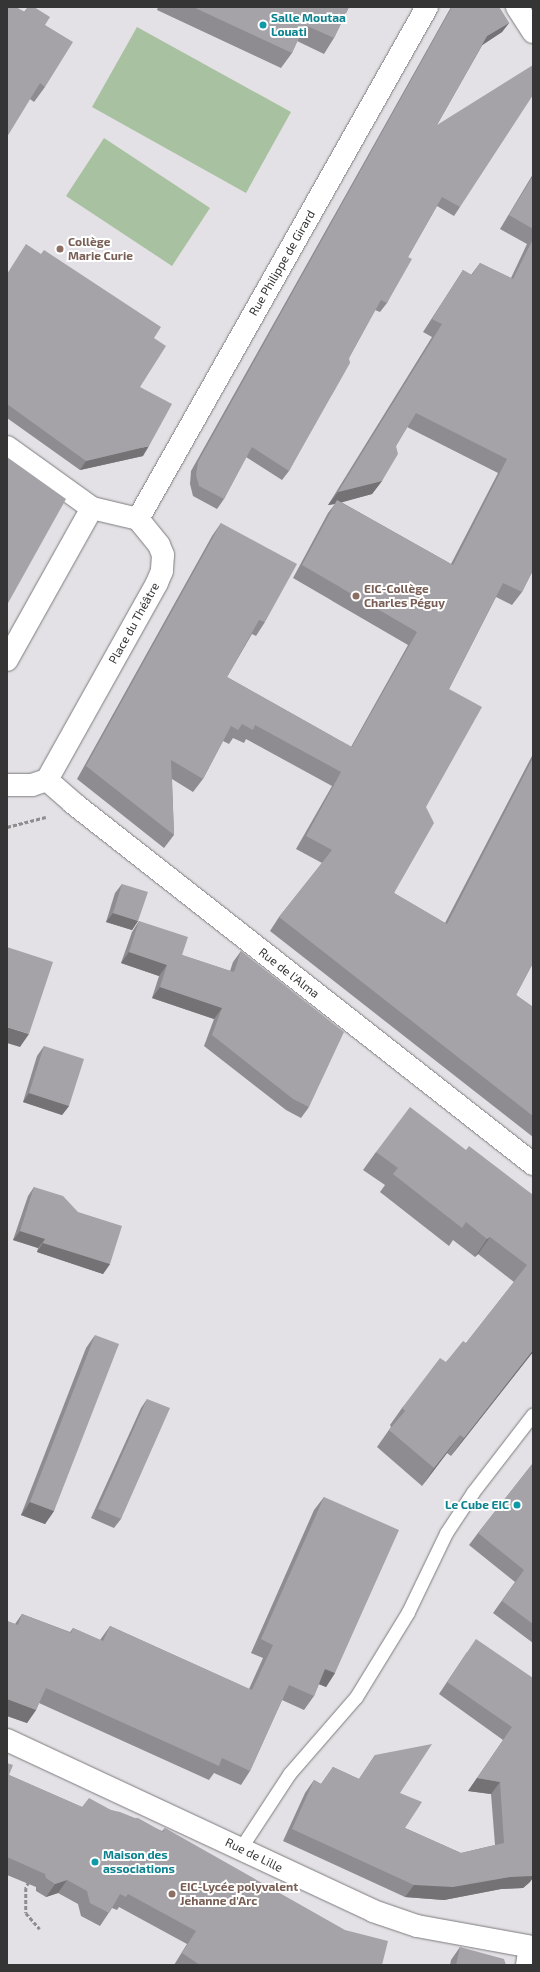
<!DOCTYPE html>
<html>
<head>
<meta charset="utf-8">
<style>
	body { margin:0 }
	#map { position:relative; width:540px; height:1972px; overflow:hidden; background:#e3e1e5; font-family:"Exo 2",sans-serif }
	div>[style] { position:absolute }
	.green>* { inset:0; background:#a8c1a0 }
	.path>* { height:2.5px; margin-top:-1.25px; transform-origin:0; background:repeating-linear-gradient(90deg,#8e8c8f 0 4px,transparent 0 6px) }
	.roads { filter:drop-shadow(0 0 1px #7d7b7f) drop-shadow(0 0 1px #7d7b7f) }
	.service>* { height:13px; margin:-6.5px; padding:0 6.5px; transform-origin:6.5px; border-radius:6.5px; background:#fff }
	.minor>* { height:22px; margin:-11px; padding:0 11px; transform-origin:11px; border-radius:11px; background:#fff }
	.tertiary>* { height:22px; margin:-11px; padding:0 11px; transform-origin:11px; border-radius:11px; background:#fff }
	.secondary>* { height:22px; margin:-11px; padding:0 11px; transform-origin:11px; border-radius:11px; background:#fff }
	.wall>* { inset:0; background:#8e8c90 }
	.shaded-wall>* { inset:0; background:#747275 }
	.building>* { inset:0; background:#a5a3a7 }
	.dots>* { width:11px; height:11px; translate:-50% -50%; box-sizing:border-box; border:2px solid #fff; border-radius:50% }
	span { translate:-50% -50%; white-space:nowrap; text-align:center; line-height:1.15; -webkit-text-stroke:4px #fff; paint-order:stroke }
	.culture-label { font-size:12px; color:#0d838f; font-weight:700 }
	.left { translate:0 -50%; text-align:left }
	.right { translate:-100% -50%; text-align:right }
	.education-label { font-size:12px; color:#785e54; font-weight:700 }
	.street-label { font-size:12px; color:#363536 }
	.frame { position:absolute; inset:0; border:8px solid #363536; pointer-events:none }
</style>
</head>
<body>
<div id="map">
	<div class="green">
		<div style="clip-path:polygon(137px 27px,291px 112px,246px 193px,92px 107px)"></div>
		<div style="clip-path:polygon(104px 138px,210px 208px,172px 266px,66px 196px)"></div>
	</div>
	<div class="path">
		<div style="left:7px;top:827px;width:40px;rotate:-14.4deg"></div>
		<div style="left:29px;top:1882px;width:7px;rotate:117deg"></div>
		<div style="left:26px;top:1888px;width:25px;rotate:90deg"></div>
		<div style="left:26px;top:1913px;width:21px;rotate:49deg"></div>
	</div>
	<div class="roads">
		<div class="service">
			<div style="left:240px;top:1849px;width:90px;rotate:-56.8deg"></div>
			<div style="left:289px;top:1774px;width:102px;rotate:-49deg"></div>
			<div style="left:356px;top:1697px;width:100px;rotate:-58.5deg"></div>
			<div style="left:408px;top:1612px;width:88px;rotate:-64.3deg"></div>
			<div style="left:446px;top:1533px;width:49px;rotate:-56.6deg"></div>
			<div style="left:473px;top:1492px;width:98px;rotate:-52.4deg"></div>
		</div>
		<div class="minor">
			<div style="left:7px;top:447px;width:105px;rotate:35.7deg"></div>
			<div style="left:138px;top:519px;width:588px;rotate:-60.56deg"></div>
			<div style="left:7px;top:660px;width:174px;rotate:-60.8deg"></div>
			<div style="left:92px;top:508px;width:47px;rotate:13.4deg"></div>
			<div style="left:138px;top:519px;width:33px;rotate:51deg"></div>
			<div style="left:159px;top:545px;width:11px;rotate:68deg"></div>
			<div style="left:163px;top:555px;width:16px;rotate:94deg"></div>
			<div style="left:162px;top:571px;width:13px;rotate:113deg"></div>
			<div style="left:157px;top:583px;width:226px;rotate:119.2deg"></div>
			<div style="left:47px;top:780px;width:16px;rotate:162deg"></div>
			<div style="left:32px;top:785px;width:25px;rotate:180deg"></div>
			<div style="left:47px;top:780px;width:35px;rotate:41deg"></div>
			<div style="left:73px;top:803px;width:585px;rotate:38.12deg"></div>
		</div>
		<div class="tertiary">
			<div style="left:517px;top:7px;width:30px;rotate:57deg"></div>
			<div style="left:527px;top:1965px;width:18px;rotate:-81deg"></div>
		</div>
		<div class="secondary">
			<div style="left:7px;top:1740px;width:404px;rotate:25deg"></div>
			<div style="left:373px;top:1911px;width:46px;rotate:18.8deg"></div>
			<div style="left:417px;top:1926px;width:118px;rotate:10.3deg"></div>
		</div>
	</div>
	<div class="wall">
		<div style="clip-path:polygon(28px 7px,45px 25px,45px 87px,34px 102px,30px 99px,24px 12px)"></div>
		<div style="clip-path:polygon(158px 7px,349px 7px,334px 38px,324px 54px,297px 41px,292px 53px,281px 68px,157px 10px)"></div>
		<div style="clip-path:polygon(451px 7px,499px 7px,509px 23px,502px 32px,483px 44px,437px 125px,460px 207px,454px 216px,437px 206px,408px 257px,387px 303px,380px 312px,375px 310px,349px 358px,289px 471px,282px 480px,246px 457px,224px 499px,217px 509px,193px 496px,190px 484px,191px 471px)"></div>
		<div style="clip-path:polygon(evenodd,533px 174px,533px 570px,522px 592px,512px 605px,496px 597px,449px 689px,426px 807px,394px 893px,445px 923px,533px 754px,533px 963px,516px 995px,533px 1007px,533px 1137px,270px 931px,279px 917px,322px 863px,296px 849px,332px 786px,246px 739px,244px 743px,233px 738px,229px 744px,223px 741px,203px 779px,193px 792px,172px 779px,174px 835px,164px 848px,77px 779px,212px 536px,221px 523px,265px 622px,256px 636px,252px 634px,227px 677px,351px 747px,408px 645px,293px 578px,328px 513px,335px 504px,328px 505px,432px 337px,423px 332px,454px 284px,463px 270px,471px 275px,480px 263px,511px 278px,527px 244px,500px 229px,533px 174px,407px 427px,498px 473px,451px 564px,341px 502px,372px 494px,382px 481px,396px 446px,407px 427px)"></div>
		<div style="clip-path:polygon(7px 273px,154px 338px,140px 387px,143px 456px,80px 470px,7px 418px)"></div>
		<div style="clip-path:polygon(122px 884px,138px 921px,132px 930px,106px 922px,115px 893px)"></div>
		<div style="clip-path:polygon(139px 921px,182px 955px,230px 971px,233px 962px,241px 951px,309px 1107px,301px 1118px,286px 1110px,204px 1046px,214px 1019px,152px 998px,159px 976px,121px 963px,132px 932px)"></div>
		<div style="clip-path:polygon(44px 1046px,69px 1106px,62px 1115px,23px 1102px,37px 1056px)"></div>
		<div style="clip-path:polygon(466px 1150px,533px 1195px,533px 1352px,451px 1456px,447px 1453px,422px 1486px,377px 1447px,391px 1427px,390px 1425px,402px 1408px,446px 1362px,466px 1343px,514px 1282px,478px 1254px,475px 1257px,453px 1240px,449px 1246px,380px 1192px,385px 1185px,363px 1170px,376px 1152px)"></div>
		<div style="clip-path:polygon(34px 1187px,110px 1264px,103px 1274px,37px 1252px,38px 1248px,13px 1240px,28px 1196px)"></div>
		<div style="clip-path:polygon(95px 1335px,54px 1511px,45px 1524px,21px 1515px,86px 1348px)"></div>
		<div style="clip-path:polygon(147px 1399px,121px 1519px,114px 1528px,91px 1518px,141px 1408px)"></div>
		<div style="clip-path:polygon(533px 1463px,533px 1643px,493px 1613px,515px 1582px,469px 1545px,478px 1533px)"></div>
		<div style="clip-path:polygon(324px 1497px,335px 1673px,326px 1687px,319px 1684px,314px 1696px,304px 1710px,282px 1700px,250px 1771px,241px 1785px,214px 1773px,209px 1780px,39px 1703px,36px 1710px,27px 1723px,7px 1716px,7px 1621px,15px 1624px,22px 1614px,70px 1632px,73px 1628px,100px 1640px,110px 1626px,249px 1689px,263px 1658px,251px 1653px,314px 1510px)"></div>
		<div style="clip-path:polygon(467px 1652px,533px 1678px,530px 1882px,523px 1888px,501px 1889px,444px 1900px,405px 1897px,283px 1841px,305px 1793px,314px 1780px,321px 1784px,333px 1767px,359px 1779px,375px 1755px,400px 1793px,405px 1828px,461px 1853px,495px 1845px,491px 1794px,468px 1791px,503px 1740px,439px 1694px)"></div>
		<div style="clip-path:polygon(7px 1763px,9px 1775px,82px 1807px,111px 1810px,162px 1831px,165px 1828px,382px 1965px,174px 1965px,187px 1944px,119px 1907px,117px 1910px,112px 1908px,100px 1926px,81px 1916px,78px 1904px,58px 1893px,46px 1897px,36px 1891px,36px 1887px,7px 1875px)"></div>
		<div style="clip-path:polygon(460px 1947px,506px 1965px,450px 1965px,451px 1960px)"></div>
	</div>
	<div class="shaded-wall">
		<div style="clip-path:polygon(509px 23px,502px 32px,481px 46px,487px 36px)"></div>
		<div style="clip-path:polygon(149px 446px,143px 456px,80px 470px,86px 461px)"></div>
		<div style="clip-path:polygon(382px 481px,372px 494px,336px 504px,337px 500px,335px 504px,328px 505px,338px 492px)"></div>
		<div style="clip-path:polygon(113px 913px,138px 921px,132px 930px,106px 922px)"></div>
		<div style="clip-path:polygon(129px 952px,167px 965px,159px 976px,121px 963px)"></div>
		<div style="clip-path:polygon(160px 987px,222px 1008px,214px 1019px,152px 998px)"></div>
		<div style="clip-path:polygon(7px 1027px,29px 1034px,20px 1047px,7px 1043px)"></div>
		<div style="clip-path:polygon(29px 1093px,69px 1106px,62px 1115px,23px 1102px)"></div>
		<div style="clip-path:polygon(20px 1231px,45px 1239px,38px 1248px,13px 1240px)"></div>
		<div style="clip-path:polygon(490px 1237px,478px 1254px,475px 1257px,487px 1239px)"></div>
		<div style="clip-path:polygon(43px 1243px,110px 1264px,103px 1274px,37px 1252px)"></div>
		<div style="clip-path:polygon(533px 1350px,533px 1352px,451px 1456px,464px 1438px)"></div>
		<div style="clip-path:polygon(460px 1435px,447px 1453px,422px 1486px,434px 1468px)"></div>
		<div style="clip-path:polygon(30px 1502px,54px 1511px,45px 1524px,21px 1515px)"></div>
		<div style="clip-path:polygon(325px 1669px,335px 1673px,326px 1687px,316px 1683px)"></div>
		<div style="clip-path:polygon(7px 1699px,36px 1710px,27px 1723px,7px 1716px)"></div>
		<div style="clip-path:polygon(477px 1778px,500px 1782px,491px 1794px,468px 1791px)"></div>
		<div style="clip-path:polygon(533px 1875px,533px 1878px,530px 1882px,523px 1888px,501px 1889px,444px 1900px,405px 1897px,414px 1885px)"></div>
		<div style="clip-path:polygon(67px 1880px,58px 1893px,46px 1897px,55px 1884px)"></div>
	</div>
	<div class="building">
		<div style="clip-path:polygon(7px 7px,16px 7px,25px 12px,28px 7px,34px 7px,50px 17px,45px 25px,73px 42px,45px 87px,40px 83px,7px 137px)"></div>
		<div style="clip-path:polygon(193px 7px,349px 7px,334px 38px,305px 25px,292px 53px)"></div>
		<div style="clip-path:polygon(452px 7px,499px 7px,509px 23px,487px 36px,437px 125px,533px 65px,533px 95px,460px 207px,442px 197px,408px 257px,412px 259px,387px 303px,381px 300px,349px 358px,350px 363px,289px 471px,252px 447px,224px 499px,199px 486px,196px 475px,198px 462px)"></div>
		<div style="clip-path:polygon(533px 176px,533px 229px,509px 215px)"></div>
		<div style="clip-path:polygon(533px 239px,533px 570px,522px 592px,503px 583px,449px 689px,482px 707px,426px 807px,434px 823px,394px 893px,447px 924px,533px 758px,533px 963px,516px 995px,533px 1007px,533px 1116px,279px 917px,332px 850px,306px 836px,341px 772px,255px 725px,253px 730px,242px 724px,238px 730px,231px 726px,203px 779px,171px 760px,174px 835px,86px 766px,221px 523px,297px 564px,265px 622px,259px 620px,227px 677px,352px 747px,417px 632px,302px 565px,337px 500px,453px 565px,507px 459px,416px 413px,396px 446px,398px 454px,382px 481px,338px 492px,442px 324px,432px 319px,463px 270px,472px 275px,480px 263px,513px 279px)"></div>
		<div style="clip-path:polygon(26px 244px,41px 254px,44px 250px,161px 327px,154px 338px,166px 346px,140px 387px,172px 404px,149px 446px,86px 461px,7px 404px,7px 274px)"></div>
		<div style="clip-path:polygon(7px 457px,66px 499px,7px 605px)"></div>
		<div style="clip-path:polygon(122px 884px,148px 892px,138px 921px,113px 913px)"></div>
		<div style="clip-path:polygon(139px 921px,188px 937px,182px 955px,234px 972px,241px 951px,344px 1032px,309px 1107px,293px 1099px,212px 1035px,222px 1008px,160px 987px,167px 965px,129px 952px)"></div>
		<div style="clip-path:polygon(7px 947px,53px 962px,29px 1034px,7px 1027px)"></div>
		<div style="clip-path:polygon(44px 1046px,84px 1059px,69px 1106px,29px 1093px)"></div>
		<div style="clip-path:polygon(410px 1107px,466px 1150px,469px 1146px,533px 1195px,533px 1350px,464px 1438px,460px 1435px,434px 1468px,389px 1430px,405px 1411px,402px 1408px,440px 1358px,446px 1362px,463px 1341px,466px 1343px,527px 1265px,490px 1237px,487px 1239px,466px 1222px,462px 1228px,393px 1174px,398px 1168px,376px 1152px)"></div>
		<div style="clip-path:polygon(34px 1187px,63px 1196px,78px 1212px,122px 1226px,110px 1264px,43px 1243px,45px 1239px,20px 1231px)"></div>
		<div style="clip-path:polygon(95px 1335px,119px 1344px,54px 1511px,30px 1502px)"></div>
		<div style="clip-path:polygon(147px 1399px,170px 1408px,121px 1519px,98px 1509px)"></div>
		<div style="clip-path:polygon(533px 1463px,533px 1624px,502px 1601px,524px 1570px,478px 1533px)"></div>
		<div style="clip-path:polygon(324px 1497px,399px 1530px,335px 1673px,325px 1669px,314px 1696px,289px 1685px,250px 1771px,222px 1758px,219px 1766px,46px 1688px,36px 1710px,7px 1699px,7px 1621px,18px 1625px,22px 1614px,71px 1633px,73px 1628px,103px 1641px,110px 1626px,252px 1690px,273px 1645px,261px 1639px)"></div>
		<div style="clip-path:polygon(476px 1639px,533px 1678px,533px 1875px,532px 1876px,510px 1877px,453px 1887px,414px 1885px,292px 1829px,314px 1780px,321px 1784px,333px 1767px,359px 1779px,375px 1755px,432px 1744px,400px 1793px,422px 1802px,405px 1828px,461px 1853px,504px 1843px,500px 1782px,477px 1778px,512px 1727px,447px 1682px)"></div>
		<div style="clip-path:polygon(7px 1763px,13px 1765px,9px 1775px,82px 1807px,89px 1798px,111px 1810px,120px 1812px,135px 1818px,138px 1818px,163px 1832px,165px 1828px,345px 1930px,388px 1941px,382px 1965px,200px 1965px,182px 1953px,196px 1931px,128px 1894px,126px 1897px,120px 1894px,109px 1913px,90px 1903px,87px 1891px,67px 1880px,55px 1884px,46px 1878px,45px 1874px,7px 1857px)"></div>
		<div style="clip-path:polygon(460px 1947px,504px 1959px,506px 1965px,456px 1965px)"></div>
	</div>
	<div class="dots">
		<div style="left:263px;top:25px;background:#0f9aa8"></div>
		<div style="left:60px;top:249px;background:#8d6e63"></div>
		<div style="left:356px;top:596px;background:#8d6e63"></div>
		<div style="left:517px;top:1505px;background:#0f9aa8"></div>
		<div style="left:95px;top:1862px;background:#0f9aa8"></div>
		<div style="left:172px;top:1894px;background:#8d6e63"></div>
	</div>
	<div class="culture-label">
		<span class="left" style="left:271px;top:25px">Salle Moutaa<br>Louati</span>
		<span class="right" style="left:509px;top:1505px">Le Cube EIC</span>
		<span class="left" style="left:103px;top:1862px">Maison des<br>associations</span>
	</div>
	<div class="education-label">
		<span class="left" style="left:68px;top:249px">Collège<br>Marie Curie</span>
		<span class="left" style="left:364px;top:596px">EIC-Collège<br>Charles Péguy</span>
		<span class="left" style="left:180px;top:1894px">EIC-Lycée polyvalent<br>Jehanne d'Arc</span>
	</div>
	<div class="street-label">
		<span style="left:282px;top:263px;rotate:-60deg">Rue Philippe de Girard</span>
		<span style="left:134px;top:623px;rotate:-61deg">Place du Théâtre</span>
		<span style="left:289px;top:973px;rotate:38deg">Rue de l'Alma</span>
		<span style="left:254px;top:1855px;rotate:26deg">Rue de Lille</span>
	</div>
	<div class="frame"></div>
</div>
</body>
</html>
